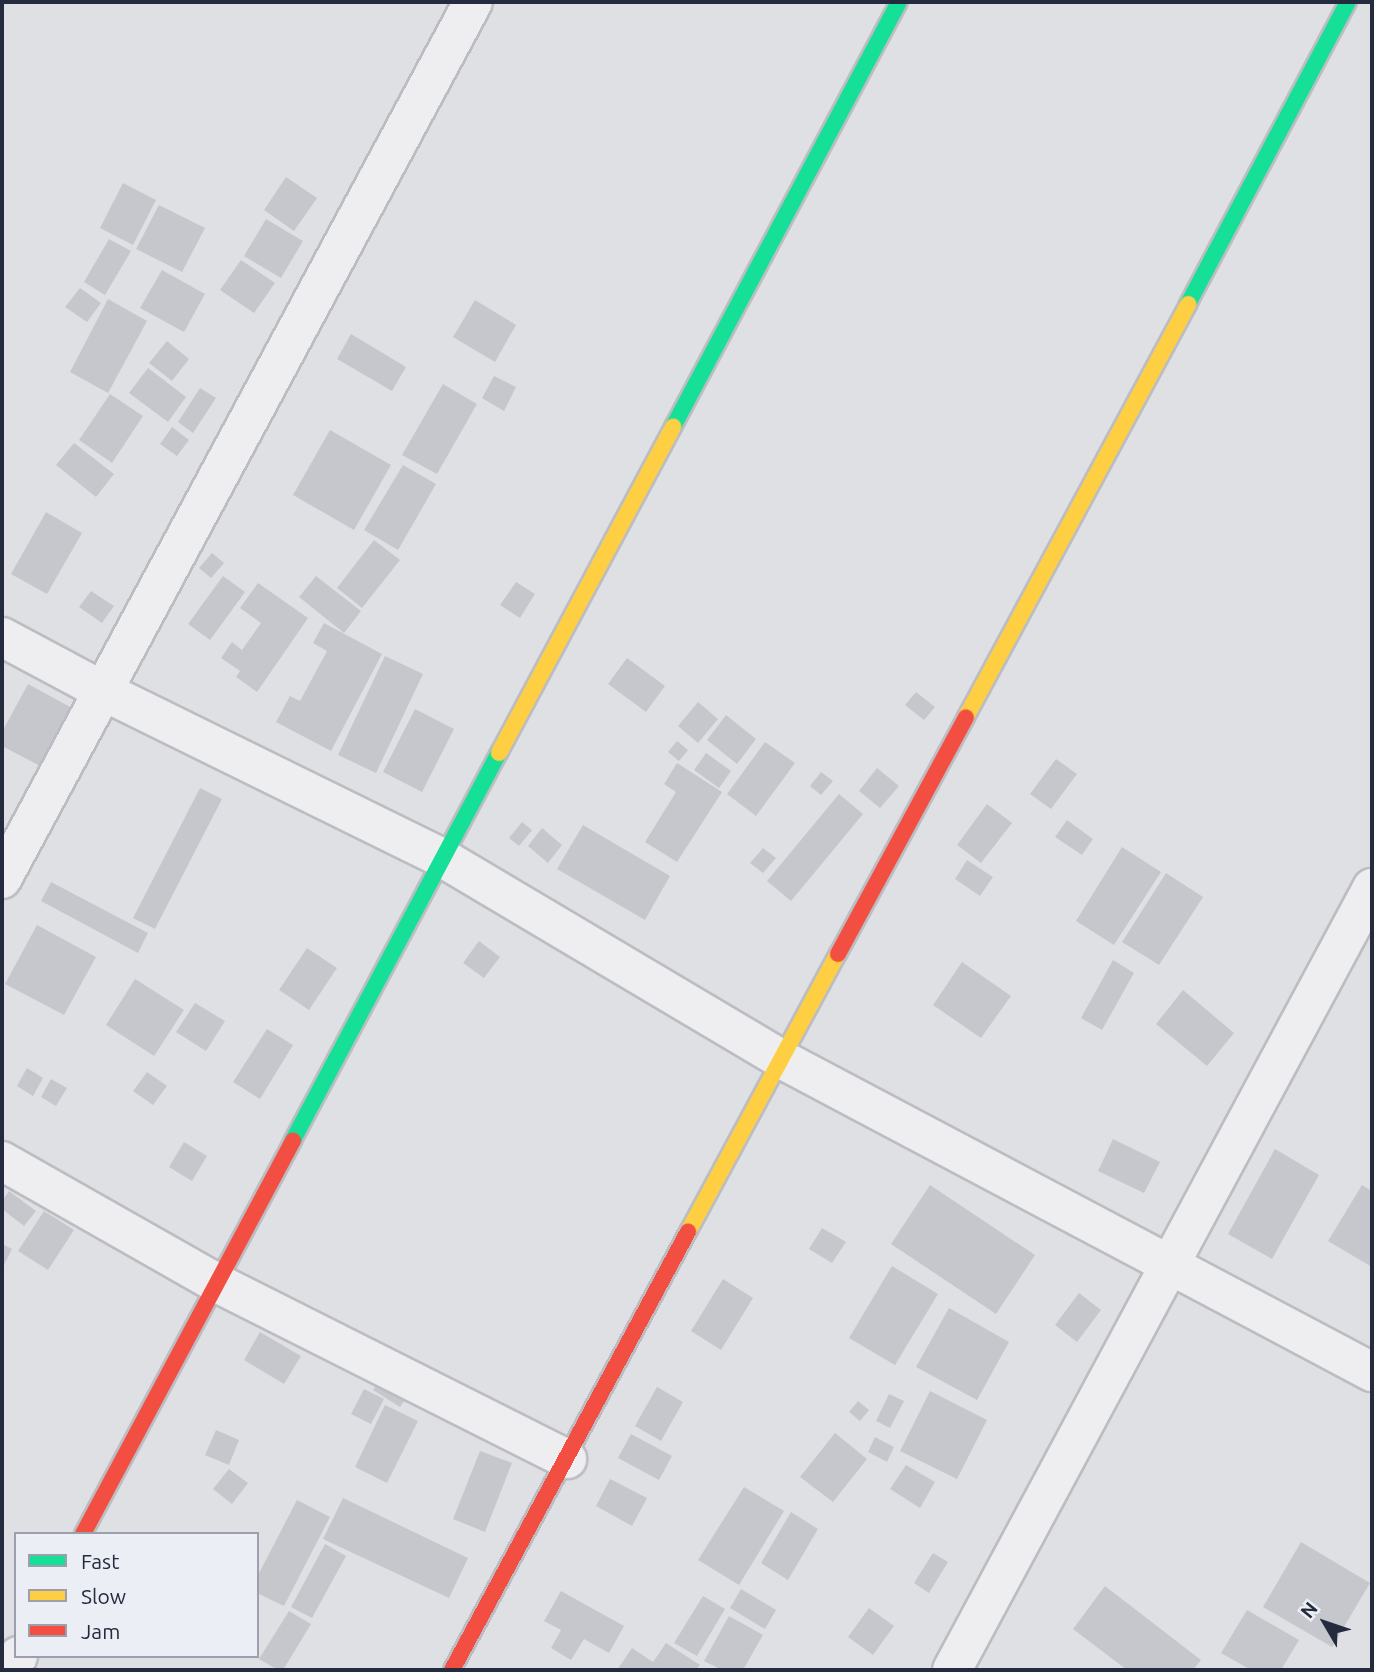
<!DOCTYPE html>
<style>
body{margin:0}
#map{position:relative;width:1374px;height:1672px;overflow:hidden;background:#dfe0e4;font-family:Ubuntu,sans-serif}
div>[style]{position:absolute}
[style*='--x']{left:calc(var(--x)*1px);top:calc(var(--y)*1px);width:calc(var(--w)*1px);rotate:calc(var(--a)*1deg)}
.building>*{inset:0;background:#c6c7cc}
.roads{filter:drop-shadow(2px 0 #bcbdc2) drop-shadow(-2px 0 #bcbdc2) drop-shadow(0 2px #bcbdc2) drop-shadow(0 -2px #bcbdc2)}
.street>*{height:38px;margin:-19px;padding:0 19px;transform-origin:19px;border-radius:19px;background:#eeeef1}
.fast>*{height:16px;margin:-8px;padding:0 8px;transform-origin:8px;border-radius:8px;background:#16e098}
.slow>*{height:16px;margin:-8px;padding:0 8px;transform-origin:8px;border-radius:8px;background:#ffcf43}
.jam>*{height:16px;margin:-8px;padding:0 8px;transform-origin:8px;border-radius:8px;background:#f24e42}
span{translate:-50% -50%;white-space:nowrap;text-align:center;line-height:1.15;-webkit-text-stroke:7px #ebeef5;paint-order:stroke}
.frame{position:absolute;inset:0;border:4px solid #252b3e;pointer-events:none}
.legend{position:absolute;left:14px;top:1532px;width:245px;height:126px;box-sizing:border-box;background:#ebeef5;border:2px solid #9ca0ac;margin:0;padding:9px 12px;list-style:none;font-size:21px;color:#252b3e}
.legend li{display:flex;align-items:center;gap:14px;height:35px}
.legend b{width:35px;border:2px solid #9ca0ac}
.north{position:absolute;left:1290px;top:1588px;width:70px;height:70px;-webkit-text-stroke:5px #ebeef5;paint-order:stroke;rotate:309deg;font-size:19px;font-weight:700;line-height:28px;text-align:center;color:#252b3e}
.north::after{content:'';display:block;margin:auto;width:24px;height:32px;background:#252b3e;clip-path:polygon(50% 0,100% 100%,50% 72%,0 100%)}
</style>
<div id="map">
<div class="building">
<div style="clip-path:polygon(286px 177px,317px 198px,294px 231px,264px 210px)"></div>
<div style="clip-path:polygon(123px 183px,156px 200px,133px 245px,100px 228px)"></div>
<div style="clip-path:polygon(159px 205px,205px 228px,182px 272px,136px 249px)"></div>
<div style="clip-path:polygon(266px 219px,303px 241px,281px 278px,244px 256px)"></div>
<div style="clip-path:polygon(109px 239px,131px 251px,105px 295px,84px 282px)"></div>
<div style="clip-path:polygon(241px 260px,275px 283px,254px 313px,220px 290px)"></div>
<div style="clip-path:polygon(162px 270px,205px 294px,184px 332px,140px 308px)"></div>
<div style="clip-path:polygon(80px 288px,101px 303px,87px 322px,65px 307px)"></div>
<div style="clip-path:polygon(108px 299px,147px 321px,108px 393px,70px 372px)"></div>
<div style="clip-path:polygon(475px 300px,516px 325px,495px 362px,453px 337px)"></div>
<div style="clip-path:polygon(351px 334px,406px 367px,392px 391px,337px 359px)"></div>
<div style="clip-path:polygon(167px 341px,189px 359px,172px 381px,149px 363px)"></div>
<div style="clip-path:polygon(148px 368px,186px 397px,168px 422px,129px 393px)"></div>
<div style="clip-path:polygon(494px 376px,516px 387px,504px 411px,482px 398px)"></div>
<div style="clip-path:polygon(443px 384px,477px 404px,437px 474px,402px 455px)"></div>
<div style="clip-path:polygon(200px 388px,216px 398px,193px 433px,178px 422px)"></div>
<div style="clip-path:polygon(110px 394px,143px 416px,112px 463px,79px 440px)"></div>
<div style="clip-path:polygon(172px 427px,189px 440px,177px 456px,160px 444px)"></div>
<div style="clip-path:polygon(330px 430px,391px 465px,354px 530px,293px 495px)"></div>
<div style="clip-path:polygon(74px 443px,114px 474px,96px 497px,56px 465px)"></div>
<div style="clip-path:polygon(403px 465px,436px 484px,398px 550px,364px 530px)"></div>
<div style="clip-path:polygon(46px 512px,82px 533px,47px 594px,11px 574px)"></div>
<div style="clip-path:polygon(374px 540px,400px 560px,362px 608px,337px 588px)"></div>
<div style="clip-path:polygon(212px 553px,224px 563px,211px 578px,199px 568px)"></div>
<div style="clip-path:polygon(223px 576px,245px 592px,210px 640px,188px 624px)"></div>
<div style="clip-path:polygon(316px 576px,361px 611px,344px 633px,299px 597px)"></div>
<div style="clip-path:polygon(516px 582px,535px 594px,520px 618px,500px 605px)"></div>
<div style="clip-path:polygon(258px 583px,308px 618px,257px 692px,236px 677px,240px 671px,221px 658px,232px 642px,242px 650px,261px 623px,240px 608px)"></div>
<div style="clip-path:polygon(91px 591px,114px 606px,102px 623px,79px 607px)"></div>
<div style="clip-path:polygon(324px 623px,382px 654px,331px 751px,276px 722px,290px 696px,300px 701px,327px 651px,313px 643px)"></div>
<div style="clip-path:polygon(385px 656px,423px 674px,376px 773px,338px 755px)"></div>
<div style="clip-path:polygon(627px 658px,665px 686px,646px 712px,608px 684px)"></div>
<div style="clip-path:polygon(28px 684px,74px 709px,42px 767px,2px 746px,2px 732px)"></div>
<div style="clip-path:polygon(916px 692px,935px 707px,924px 720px,905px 705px)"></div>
<div style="clip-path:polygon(698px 702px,718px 719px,698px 743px,678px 726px)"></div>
<div style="clip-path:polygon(415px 709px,454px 729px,422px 792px,383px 772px)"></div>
<div style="clip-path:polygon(726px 715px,756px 739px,737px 764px,707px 740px)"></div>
<div style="clip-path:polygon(677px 741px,688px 750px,679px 761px,668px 752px)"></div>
<div style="clip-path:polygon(765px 742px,795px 763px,756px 816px,727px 794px)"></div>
<div style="clip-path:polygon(706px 753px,731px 771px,719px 788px,694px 770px)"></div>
<div style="clip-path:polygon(1056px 759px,1077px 774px,1051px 809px,1030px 794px)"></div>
<div style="clip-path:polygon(677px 763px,722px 792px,677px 862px,645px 842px,676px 792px,664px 784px)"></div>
<div style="clip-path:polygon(877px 768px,899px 786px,880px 808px,859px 791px)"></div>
<div style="clip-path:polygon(821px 772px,833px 781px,821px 795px,810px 786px)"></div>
<div style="clip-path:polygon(200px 788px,222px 799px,155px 929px,133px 918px)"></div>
<div style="clip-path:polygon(839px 794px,863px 814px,791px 901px,767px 881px)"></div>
<div style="clip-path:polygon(987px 804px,1012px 823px,981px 863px,957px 845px)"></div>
<div style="clip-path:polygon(1067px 820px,1093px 839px,1082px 855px,1055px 837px)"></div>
<div style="clip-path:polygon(522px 822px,532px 830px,519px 846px,509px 838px)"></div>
<div style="clip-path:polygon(583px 825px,670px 876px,645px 920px,557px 869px)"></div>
<div style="clip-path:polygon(542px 828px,562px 845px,548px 863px,528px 846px)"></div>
<div style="clip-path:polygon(1122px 847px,1161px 872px,1114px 945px,1076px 921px)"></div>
<div style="clip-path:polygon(763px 848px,776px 858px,763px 873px,750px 863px)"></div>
<div style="clip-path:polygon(967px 860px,993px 877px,980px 896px,955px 879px)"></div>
<div style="clip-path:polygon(1166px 873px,1203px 897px,1159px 965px,1122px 942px)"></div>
<div style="clip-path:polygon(51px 882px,148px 933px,138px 953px,41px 901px)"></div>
<div style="clip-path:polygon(37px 925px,96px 957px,64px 1015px,5px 984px)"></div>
<div style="clip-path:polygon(479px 941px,500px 957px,484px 978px,463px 963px)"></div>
<div style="clip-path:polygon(307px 948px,337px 968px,309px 1010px,279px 990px)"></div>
<div style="clip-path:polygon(1113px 960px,1134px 973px,1102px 1030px,1081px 1018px)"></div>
<div style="clip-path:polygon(962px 962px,1011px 996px,981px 1038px,933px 1005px)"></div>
<div style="clip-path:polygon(135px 979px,184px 1010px,154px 1056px,106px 1025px)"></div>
<div style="clip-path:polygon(1183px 990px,1234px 1033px,1207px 1066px,1156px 1024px)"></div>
<div style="clip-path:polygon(195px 1003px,225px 1021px,206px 1051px,176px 1032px)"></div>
<div style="clip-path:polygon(267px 1029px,293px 1045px,260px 1099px,233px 1082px)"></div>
<div style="clip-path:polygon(27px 1068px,43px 1078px,33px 1096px,17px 1086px)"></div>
<div style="clip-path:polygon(147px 1072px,167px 1086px,153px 1105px,133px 1091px)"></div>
<div style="clip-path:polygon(51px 1079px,67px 1088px,56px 1106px,41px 1097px)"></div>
<div style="clip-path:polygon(1113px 1139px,1160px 1162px,1144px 1193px,1098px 1171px)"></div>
<div style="clip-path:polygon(184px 1142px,207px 1156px,192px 1181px,169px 1167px)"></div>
<div style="clip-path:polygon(1275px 1149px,1319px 1175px,1272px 1259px,1228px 1234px)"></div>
<div style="clip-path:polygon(930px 1185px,1035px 1255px,996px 1314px,891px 1244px)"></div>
<div style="clip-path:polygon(1362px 1185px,1372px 1191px,1372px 1267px,1328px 1241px)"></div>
<div style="clip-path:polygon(9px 1191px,36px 1211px,24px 1226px,2px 1209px,2px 1201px)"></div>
<div style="clip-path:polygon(44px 1211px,74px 1230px,48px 1270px,18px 1251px)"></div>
<div style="clip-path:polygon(822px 1228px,846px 1242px,832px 1263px,809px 1249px)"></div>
<div style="clip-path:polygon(2px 1244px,12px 1249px,2px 1269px)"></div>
<div style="clip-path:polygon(892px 1266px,938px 1294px,895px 1365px,849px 1338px)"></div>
<div style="clip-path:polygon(723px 1279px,753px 1298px,721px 1350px,691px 1331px)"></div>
<div style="clip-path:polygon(1079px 1293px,1101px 1310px,1077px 1342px,1055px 1325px)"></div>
<div style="clip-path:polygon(949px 1308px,1009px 1342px,977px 1400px,916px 1367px)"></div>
<div style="clip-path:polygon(260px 1332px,301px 1356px,284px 1384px,244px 1360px)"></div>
<div style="clip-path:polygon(386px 1370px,413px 1388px,400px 1407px,373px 1390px)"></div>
<div style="clip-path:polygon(657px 1387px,683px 1402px,661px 1441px,635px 1426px)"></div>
<div style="clip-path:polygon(364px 1389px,384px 1399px,371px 1424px,351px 1414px)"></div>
<div style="clip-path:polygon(930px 1391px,987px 1420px,957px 1479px,900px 1451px)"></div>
<div style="clip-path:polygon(889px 1394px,904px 1401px,890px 1428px,876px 1421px)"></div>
<div style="clip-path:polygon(858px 1401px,869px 1410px,860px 1421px,849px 1412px)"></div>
<div style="clip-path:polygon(385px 1405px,418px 1421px,387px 1483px,355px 1467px)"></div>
<div style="clip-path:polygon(216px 1430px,239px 1440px,229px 1465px,205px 1455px)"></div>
<div style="clip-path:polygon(835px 1433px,867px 1459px,833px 1502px,800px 1477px)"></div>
<div style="clip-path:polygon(631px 1434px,672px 1456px,659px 1480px,618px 1458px)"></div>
<div style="clip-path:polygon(875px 1437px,894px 1447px,887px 1462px,868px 1452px)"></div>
<div style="clip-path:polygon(480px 1451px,512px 1463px,485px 1532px,453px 1519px)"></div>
<div style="clip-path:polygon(906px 1465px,935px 1482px,920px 1508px,890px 1489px)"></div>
<div style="clip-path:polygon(229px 1469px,248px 1483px,232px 1504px,213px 1489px)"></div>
<div style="clip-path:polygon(610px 1479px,647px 1498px,632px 1526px,596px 1506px)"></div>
<div style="clip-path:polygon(744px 1487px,784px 1511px,739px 1585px,698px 1560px)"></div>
<div style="clip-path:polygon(343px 1498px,468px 1558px,449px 1598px,323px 1539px)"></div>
<div style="clip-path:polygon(297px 1500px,330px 1517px,284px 1606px,257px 1593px,257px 1577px)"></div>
<div style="clip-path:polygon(791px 1512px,818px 1529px,788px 1580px,761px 1563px)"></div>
<div style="clip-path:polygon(1301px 1542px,1370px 1583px,1332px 1647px,1263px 1607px)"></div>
<div style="clip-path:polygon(325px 1544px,346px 1556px,312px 1618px,291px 1607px)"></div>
<div style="clip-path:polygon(933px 1553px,948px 1562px,929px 1593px,914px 1583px)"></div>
<div style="clip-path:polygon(1105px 1586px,1201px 1660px,1193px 1670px,1127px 1670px,1073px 1629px)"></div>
<div style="clip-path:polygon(741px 1589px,776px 1610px,765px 1629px,730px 1608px)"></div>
<div style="clip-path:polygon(561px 1591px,624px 1626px,609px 1653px,584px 1639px,571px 1660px,551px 1648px,561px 1630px,544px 1621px)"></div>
<div style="clip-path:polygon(703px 1596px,725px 1609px,697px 1656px,674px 1643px)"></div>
<div style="clip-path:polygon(869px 1608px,894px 1626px,873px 1655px,848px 1637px)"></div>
<div style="clip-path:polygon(1247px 1610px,1299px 1640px,1281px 1670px,1251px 1670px,1221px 1653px)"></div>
<div style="clip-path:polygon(289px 1611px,311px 1624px,283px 1670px,278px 1670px,259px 1659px)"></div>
<div style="clip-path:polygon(729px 1616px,763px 1635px,743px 1670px,722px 1670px,704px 1661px)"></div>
<div style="clip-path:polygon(666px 1643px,700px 1665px,696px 1670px,617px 1670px,632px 1648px,653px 1662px)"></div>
</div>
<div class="roads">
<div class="street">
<div style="--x:2;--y:637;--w:115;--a:28.1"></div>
<div style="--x:103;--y:691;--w:377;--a:26.2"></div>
<div style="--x:441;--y:857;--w:395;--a:30.7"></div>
<div style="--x:781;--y:1059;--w:669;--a:27.91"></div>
<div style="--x:2;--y:879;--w:995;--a:-61.76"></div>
<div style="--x:2;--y:1161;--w:247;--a:29.6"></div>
<div style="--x:217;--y:1283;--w:392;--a:26.7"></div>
<div style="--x:10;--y:1670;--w:16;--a:-60"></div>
<div style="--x:952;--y:1670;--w:888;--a:-61.76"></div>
</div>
<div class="fast">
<div style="--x:1188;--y:304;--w:342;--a:-62.1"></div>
<div style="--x:673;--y:427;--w:481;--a:-62"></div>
<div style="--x:293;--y:1140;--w:438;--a:-62"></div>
</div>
<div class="slow">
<div style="--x:966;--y:717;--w:469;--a:-61.7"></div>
<div style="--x:499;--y:753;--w:370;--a:-61.9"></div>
<div style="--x:688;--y:1232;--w:316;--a:-61.7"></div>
</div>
<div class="jam">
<div style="--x:838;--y:954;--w:269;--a:-61.6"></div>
<div style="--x:83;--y:1534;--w:446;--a:-61.9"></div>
<div style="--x:452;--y:1670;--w:498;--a:-61.7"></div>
</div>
</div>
<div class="frame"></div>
<ul class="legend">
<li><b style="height:9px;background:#16e098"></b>Fast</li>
<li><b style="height:9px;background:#ffcf43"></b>Slow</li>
<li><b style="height:9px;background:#f24e42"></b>Jam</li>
</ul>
<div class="north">N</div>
</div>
